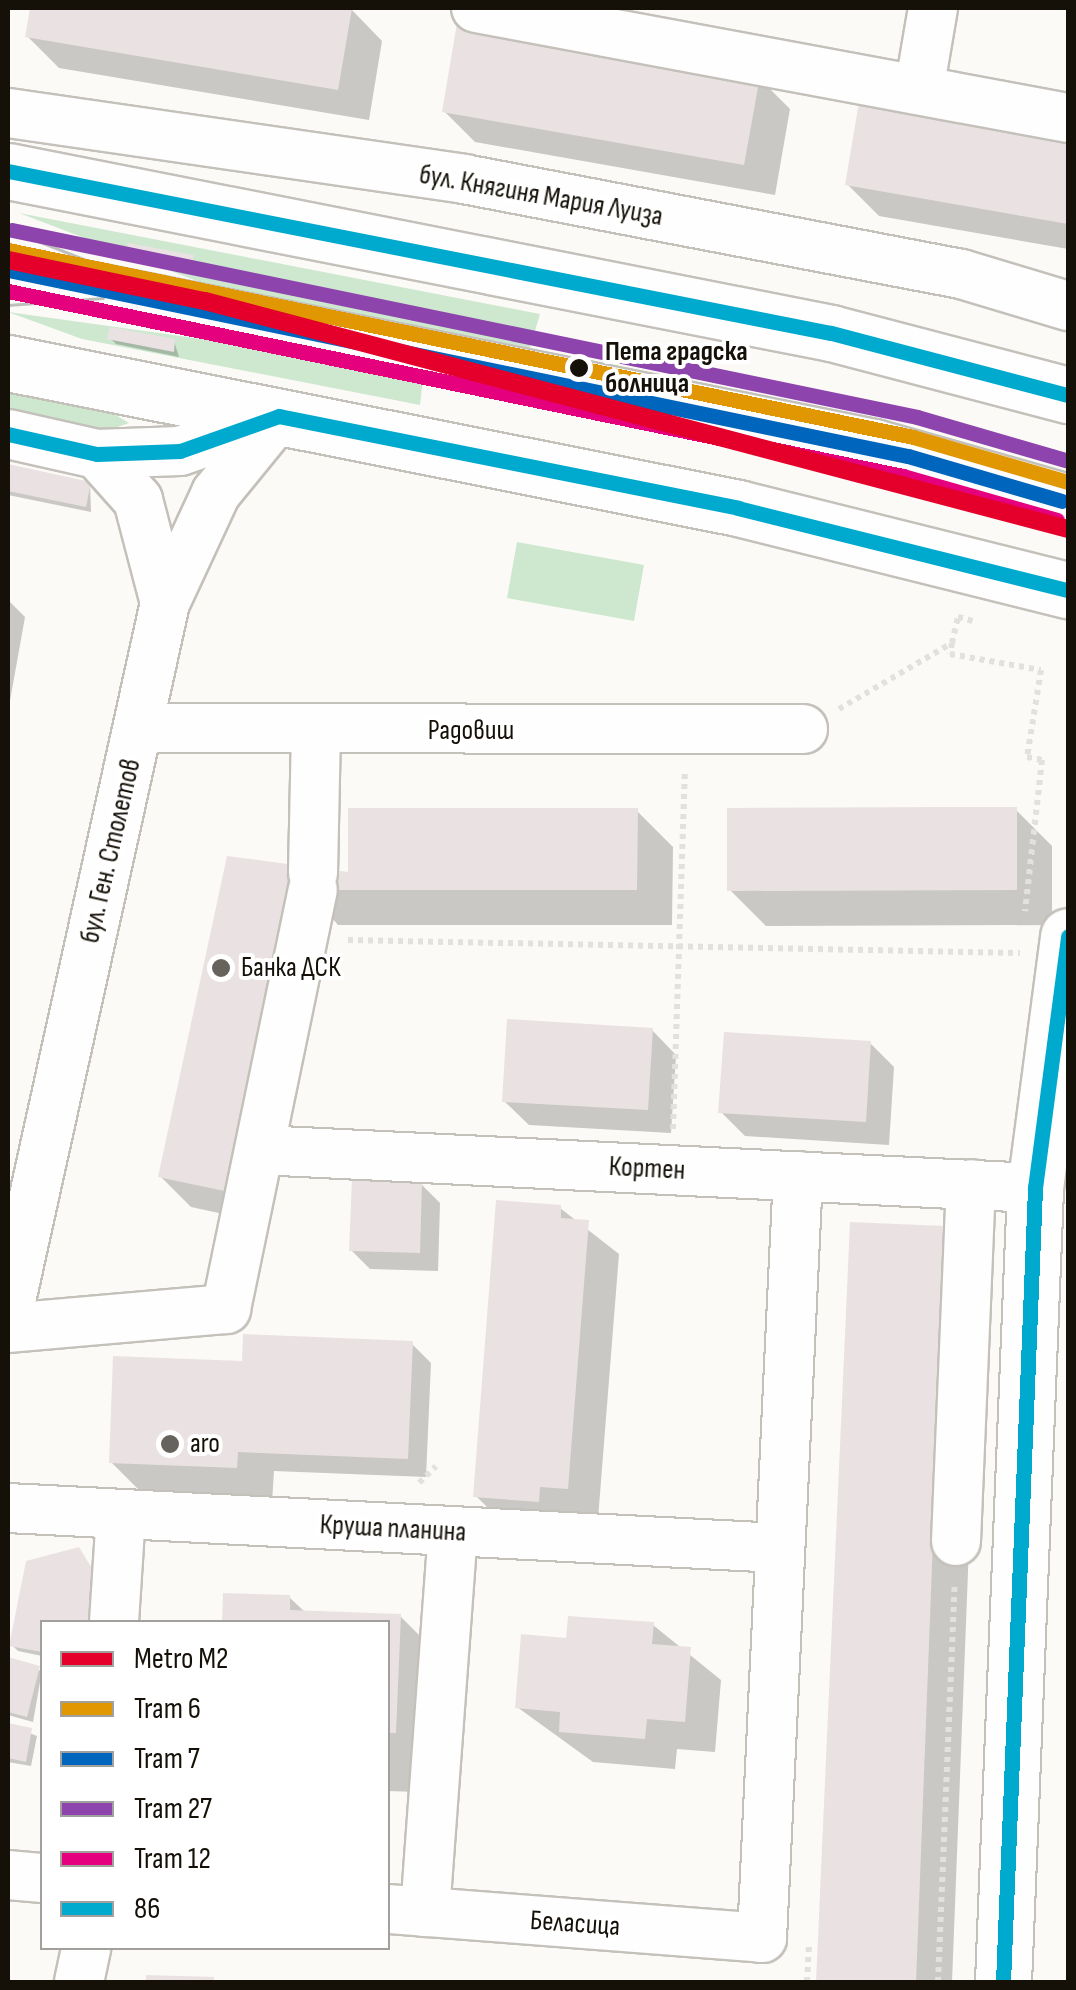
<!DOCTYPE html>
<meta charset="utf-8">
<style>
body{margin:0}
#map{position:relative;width:1076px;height:1990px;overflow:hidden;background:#fcfaf7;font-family:"Sofia Sans Condensed",sans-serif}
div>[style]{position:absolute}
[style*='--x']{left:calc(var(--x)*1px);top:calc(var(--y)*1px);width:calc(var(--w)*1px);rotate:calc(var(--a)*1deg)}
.green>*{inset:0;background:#cde8cf}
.shadow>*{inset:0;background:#0003}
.building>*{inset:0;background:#eae2e2}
.path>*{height:6px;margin-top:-3px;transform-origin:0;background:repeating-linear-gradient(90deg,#e2e1e0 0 5px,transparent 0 10px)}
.roads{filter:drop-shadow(2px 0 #c4c0ba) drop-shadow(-2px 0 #c4c0ba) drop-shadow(0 2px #c4c0ba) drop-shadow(0 -2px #c4c0ba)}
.minor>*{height:48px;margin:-24px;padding:0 24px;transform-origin:24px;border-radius:24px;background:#fffefe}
.major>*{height:55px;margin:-27.5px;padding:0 27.5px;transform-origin:27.5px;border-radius:27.5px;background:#fffefe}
.tram>*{height:2.5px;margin:-1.25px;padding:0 1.25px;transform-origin:1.25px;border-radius:1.25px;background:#bebebc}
.bus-1>*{height:15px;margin:-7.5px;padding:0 7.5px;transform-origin:7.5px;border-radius:7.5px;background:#00a9ce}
.tram-1>*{height:15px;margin:-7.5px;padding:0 7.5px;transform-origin:7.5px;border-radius:7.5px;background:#e09701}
.tram-2>*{height:15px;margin:-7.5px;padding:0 7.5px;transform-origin:7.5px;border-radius:7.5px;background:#0065bd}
.tram-3>*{height:15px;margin:-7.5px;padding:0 7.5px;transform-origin:7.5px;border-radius:7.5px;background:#8e44ad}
.tram-4>*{height:15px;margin:-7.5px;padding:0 7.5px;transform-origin:7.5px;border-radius:7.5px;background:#e5007d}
.metro-1>*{height:18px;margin:-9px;padding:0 9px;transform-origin:9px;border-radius:9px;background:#e4002b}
.dots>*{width:28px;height:28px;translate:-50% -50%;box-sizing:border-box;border:5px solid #fff;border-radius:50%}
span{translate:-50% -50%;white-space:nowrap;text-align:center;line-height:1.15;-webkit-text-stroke:8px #fff;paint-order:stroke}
.street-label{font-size:28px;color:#151109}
.stop-label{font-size:28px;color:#151109;font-weight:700}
.left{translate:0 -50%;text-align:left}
.poi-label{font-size:28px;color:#151109}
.frame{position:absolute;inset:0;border:10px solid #151109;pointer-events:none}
.legend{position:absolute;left:40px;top:1620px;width:350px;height:330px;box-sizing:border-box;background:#fff;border:2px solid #a1a09d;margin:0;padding:12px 18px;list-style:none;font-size:30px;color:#151109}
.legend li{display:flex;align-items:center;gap:20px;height:50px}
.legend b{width:50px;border:2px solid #a1a09d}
</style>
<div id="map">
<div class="green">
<div style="clip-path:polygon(19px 213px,540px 314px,530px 348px,205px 284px)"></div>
<div style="clip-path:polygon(8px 312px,424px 370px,420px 405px,82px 339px)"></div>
<div style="clip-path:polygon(8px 393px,109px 411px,129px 423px,109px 430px,8px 408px)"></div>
<div style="clip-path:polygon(517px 542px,644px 565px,634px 621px,507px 598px)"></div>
</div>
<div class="shadow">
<div style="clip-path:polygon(33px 8px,351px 9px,382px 41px,369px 120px,59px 68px,28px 37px)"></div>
<div style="clip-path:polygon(759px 78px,790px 109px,775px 195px,475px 142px,444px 111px)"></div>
<div style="clip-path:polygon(861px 105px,1068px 141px,1068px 249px,879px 216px,848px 185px)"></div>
<div style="clip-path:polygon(128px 254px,192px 257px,197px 273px,134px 260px)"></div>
<div style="clip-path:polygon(110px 338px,174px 341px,179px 357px,116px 344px)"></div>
<div style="clip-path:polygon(8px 467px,90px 484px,91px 512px,8px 495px)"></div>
<div style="clip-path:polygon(8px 600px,25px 617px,8px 712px)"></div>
<div style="clip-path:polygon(1016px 810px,1052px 846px,1052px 925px,766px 926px,730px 890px)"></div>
<div style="clip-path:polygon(637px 811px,673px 847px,672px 925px,338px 925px,331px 917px,265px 1223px,191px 1207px,160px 1176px,228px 859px,350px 875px)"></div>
<div style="clip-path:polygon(652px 1030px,676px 1055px,671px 1133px,529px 1125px,504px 1101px)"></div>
<div style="clip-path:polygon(870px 1043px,894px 1067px,889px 1145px,745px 1136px,721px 1112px)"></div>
<div style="clip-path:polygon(421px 1184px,440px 1203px,438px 1271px,370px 1269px,351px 1250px)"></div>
<div style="clip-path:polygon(560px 1208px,619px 1254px,598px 1519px,507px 1527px,476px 1496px)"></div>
<div style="clip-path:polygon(852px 1225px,944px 1228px,980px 1264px,952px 1982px,818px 1982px)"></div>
<div style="clip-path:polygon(412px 1344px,431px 1363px,426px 1477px,274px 1471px,272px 1503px,147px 1498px,111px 1462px,244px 1364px)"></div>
<div style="clip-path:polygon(78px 1550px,107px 1593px,101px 1622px,42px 1622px,42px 1656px,18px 1651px,12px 1645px)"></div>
<div style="clip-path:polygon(225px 1595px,289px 1597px,306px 1613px,400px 1616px,438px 1654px,418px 1792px,388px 1791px,388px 1622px,224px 1622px)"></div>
<div style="clip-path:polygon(653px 1625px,721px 1680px,715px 1752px,677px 1749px,675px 1769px,593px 1762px,517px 1707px,569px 1640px)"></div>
<div style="clip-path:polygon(8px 1660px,42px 1671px,33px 1722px,8px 1715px)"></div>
<div style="clip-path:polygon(8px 1725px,37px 1736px,31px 1766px,8px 1762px)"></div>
</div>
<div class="building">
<div style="clip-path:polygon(30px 8px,352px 8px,338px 90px,25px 37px)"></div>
<div style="clip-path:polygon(457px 23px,760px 76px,744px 165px,442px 112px)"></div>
<div style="clip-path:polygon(859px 102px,1068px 139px,1068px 224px,845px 185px)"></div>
<div style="clip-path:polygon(128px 243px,194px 255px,191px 268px,125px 255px)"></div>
<div style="clip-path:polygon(110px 327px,175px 339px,174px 352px,107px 339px)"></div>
<div style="clip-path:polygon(8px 464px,91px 482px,86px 507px,8px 491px)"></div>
<div style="clip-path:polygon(945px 807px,1017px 807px,1017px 890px,727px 891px,727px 808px)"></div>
<div style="clip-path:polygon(348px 808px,638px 808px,637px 890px,300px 890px,234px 1193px,158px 1177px,227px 856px,348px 872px)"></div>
<div style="clip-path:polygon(507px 1019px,653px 1028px,648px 1110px,502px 1102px)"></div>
<div style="clip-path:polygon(724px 1032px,871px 1041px,866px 1122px,718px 1113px)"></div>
<div style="clip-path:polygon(352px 1178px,422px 1181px,420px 1253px,349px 1251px)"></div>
<div style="clip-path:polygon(496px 1200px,561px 1205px,561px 1218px,589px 1220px,568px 1489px,540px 1487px,539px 1502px,473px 1497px)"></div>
<div style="clip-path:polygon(850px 1222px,945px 1226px,916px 1982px,816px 1982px)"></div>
<div style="clip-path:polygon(243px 1334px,413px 1341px,408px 1459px,238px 1452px,237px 1468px,109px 1463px,113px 1356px,242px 1361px)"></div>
<div style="clip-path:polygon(79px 1547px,102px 1585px,95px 1622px,42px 1622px,42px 1652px,9px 1646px,26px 1561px)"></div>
<div style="clip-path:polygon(223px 1593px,290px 1595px,290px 1610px,401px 1614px,396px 1733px,388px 1733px,388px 1622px,222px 1622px)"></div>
<div style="clip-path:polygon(568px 1616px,654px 1622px,652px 1644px,691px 1647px,685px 1722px,647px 1719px,645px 1739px,559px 1732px,560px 1712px,515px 1708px,521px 1634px,566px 1638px)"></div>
<div style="clip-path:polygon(8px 1657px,40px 1666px,27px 1717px,8px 1712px)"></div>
<div style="clip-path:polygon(8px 1723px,32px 1728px,26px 1762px,8px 1758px)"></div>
<div style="clip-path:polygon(146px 1975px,214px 1977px,214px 1982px,146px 1982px)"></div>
</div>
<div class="path">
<div style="--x:952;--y:643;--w:11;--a:100"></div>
<div style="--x:950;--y:654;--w:92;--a:10"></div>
<div style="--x:1041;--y:670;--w:88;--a:99.1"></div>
<div style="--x:1027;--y:757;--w:15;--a:11"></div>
<div style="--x:1042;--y:760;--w:152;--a:96.4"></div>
<div style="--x:839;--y:709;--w:131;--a:-30.3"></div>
<div style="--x:952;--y:643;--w:27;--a:-77"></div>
<div style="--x:958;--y:617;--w:16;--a:15"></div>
<div style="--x:348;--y:940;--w:672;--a:1.11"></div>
<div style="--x:673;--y:1129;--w:357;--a:-88.1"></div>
<div style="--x:419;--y:1483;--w:24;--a:-45"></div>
<div style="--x:807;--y:1982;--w:38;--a:-87"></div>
<div style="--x:938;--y:1982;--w:398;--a:-87.6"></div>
</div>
<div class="roads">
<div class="minor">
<div style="--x:476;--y:8;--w:602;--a:10.53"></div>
<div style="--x:919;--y:90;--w:83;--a:-80.3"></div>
<div style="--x:8;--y:113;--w:461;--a:8.2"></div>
<div style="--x:464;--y:179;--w:506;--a:10.82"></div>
<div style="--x:961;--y:274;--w:112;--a:16.7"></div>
<div style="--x:8;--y:270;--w:884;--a:11.35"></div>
<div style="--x:875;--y:444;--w:201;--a:15.9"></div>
<div style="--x:8;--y:434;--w:91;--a:12.7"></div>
<div style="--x:97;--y:454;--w:83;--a:-2.1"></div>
<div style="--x:180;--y:451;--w:96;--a:-19.4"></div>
<div style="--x:97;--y:454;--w:62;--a:48.3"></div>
<div style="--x:138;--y:500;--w:106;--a:75.3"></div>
<div style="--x:138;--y:728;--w:665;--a:0.09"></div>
<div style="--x:313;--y:873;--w:141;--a:-88.8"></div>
<div style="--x:260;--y:1150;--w:776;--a:2.81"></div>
<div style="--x:8;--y:1314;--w:728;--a:-77.55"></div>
<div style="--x:165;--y:603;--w:121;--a:-65.1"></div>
<div style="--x:216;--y:493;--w:99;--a:-50.7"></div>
<div style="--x:8;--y:1328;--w:219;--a:-5"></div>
<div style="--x:226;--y:1309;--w:428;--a:-78.3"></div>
<div style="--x:8;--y:1508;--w:771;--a:2.97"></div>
<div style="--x:956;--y:1541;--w:357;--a:-87.6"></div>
<div style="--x:114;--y:1622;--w:107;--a:-86.3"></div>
<div style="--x:8;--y:1875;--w:34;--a:5"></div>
<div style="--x:388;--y:1909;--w:375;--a:4.4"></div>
<div style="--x:762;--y:1938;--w:763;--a:-87.3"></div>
<div style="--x:425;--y:1912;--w:381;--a:-85.8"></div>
<div style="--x:79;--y:1982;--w:35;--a:-78"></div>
</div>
<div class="major">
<div style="--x:8;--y:171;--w:839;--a:11.14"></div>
<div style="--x:831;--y:333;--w:245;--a:14.7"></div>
<div style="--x:8;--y:363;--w:744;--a:11.23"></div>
<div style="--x:738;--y:508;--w:340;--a:14"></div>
<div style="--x:1003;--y:1982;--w:795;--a:-87.69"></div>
<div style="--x:1035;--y:1188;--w:254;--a:-82.5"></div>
</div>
</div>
<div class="tram">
<div style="--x:8;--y:229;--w:103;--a:21.6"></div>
<div style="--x:8;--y:305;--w:95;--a:-4.2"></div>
</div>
<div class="bus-1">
<div style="--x:8;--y:171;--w:839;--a:11.14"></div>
<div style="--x:831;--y:333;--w:245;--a:14.7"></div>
<div style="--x:8;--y:434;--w:91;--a:12.7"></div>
<div style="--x:97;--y:454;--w:83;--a:-2.1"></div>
<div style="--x:180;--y:451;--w:105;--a:-19.5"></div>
<div style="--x:279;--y:416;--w:468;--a:11.3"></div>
<div style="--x:738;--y:508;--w:340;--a:14"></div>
<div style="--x:1003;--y:1982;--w:795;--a:-87.69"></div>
<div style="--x:1035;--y:1188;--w:254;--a:-82.5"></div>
</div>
<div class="tram-1">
<div style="--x:8;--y:250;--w:924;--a:11.67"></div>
<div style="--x:913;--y:437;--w:161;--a:16.2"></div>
</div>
<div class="tram-2">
<div style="--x:8;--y:270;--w:919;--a:11.68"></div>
<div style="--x:908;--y:456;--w:160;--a:16.3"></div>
</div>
<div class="tram-3">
<div style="--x:12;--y:230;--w:924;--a:11.67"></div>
<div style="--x:917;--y:417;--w:157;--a:16.2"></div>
</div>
<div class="tram-4">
<div style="--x:8;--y:291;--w:914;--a:11.68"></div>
<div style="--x:903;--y:476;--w:160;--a:15.9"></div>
</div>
<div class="metro-1">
<div style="--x:8;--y:260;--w:201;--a:11.8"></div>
<div style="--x:205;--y:301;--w:893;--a:14.8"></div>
</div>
<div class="dots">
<div style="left:579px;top:368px;background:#151109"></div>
<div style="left:221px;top:968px;background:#66635c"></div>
<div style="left:170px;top:1444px;background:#66635c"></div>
</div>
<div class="street-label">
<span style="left:541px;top:196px;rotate:10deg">бул. Княгиня Мария Луиза</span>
<span style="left:471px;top:731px">Радовиш</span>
<span style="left:111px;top:851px;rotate:-77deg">бул. Ген. Столетов</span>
<span style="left:647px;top:1169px;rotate:3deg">Кортен</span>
<span style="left:393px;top:1529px;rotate:3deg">Круша планина</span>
<span style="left:575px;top:1924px;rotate:4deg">Беласица</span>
</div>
<div class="stop-label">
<span class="left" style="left:605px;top:368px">Пета градска<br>болница</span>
</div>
<div class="poi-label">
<span class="left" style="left:241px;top:968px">Банка ДСК</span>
<span class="left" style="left:190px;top:1444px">aro</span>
</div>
<div class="frame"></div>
<ul class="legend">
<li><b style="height:12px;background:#e4002b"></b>Metro M2</li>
<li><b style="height:12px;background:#e09701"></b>Tram 6</li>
<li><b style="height:12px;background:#0065bd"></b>Tram 7</li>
<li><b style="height:12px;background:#8e44ad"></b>Tram 27</li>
<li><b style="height:12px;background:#e5007d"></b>Tram 12</li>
<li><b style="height:12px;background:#00a9ce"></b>86</li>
</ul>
</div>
